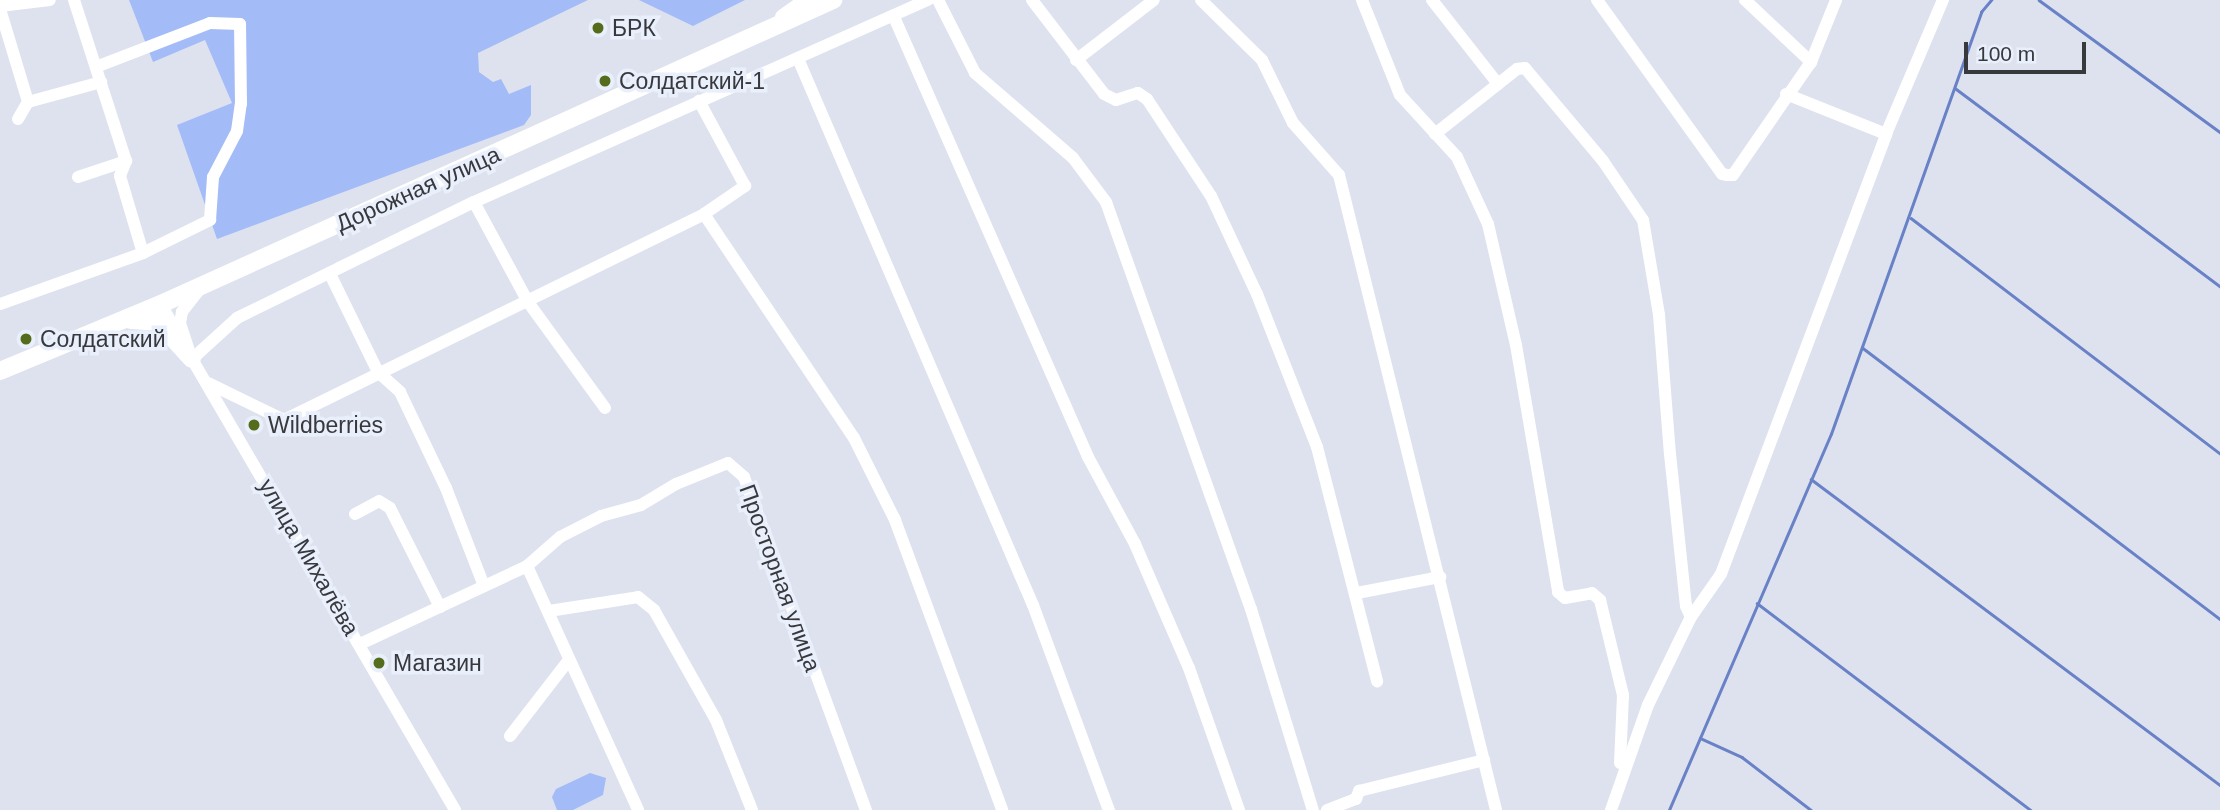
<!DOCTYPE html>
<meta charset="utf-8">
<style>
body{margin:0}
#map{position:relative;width:2220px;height:810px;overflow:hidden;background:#dde2ee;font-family:Arial,sans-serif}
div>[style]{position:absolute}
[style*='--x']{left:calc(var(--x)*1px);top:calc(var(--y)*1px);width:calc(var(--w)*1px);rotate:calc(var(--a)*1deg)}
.green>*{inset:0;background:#a3bbf7}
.stream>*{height:2.5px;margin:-1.25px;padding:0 1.25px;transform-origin:1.25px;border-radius:1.25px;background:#6981c6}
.minor>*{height:12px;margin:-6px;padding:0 6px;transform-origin:6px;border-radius:6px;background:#fff}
.major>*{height:16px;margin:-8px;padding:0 8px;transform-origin:8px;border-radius:8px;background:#fff}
.highway>*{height:18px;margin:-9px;padding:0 9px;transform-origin:9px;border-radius:9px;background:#fff}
.dots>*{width:19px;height:19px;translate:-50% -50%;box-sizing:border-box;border:4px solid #eaeffc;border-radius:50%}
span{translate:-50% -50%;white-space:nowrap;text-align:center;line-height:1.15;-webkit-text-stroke:7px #eaeffc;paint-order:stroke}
.poi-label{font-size:23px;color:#37393d}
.left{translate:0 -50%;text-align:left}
.street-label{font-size:23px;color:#37393d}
.scale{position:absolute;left:1964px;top:42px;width:122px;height:32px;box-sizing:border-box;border:4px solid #37393d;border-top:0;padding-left:9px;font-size:21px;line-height:24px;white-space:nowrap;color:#37393d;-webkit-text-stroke:5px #eaeffc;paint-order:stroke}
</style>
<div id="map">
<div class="green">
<div style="clip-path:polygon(129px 0,588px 0,478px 53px,479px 72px,493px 82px,501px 79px,509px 94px,531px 85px,531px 115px,524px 125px,217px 239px,177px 125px,232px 103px,205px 40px,153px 62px)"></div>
<div style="clip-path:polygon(639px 0,745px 0,693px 26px)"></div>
<div style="clip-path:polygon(590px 773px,606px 778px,603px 795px,573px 810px,557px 810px,552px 797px,556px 789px)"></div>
</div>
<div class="stream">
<div style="--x:2039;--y:0;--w:224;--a:36.1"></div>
<div style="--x:1955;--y:88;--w:331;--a:36.8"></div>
<div style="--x:1911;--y:218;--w:388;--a:37.3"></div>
<div style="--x:1863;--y:348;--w:448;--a:37.2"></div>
<div style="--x:1811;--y:479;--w:511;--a:36.8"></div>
<div style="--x:1757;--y:603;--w:343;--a:37.1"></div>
<div style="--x:1700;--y:738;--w:46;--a:24.3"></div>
<div style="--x:1742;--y:757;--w:87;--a:37.5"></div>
<div style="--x:1669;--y:810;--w:409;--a:-66.7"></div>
<div style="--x:1831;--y:434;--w:448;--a:-70.4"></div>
<div style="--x:1981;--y:12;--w:16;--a:-50"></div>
</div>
<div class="minor">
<div style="--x:74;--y:0;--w:169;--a:72.1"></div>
<div style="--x:126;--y:161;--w:16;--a:112"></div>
<div style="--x:120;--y:176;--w:80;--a:73.4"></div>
<div style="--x:938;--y:0;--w:82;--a:63.1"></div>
<div style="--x:975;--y:73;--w:130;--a:40.9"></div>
<div style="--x:1073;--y:158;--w:55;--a:53.1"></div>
<div style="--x:1106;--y:202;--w:432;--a:70.4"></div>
<div style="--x:1251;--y:609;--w:210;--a:72.9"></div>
<div style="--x:1032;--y:0;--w:118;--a:52.5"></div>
<div style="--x:1104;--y:94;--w:13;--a:27"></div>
<div style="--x:1116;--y:100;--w:23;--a:-18"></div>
<div style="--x:1138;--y:93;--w:11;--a:34"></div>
<div style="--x:1147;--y:99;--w:116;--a:56.6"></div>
<div style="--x:1211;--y:196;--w:108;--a:64.9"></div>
<div style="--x:1257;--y:294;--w:164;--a:68.6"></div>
<div style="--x:1317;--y:447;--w:242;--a:75.6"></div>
<div style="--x:1201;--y:0;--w:86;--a:44.5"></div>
<div style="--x:1262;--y:60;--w:70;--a:63.8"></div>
<div style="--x:1293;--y:123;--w:69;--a:48.5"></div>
<div style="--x:1339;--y:175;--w:654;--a:76.11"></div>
<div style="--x:1362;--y:0;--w:102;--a:68.2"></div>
<div style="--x:1400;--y:95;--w:84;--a:47.4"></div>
<div style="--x:1457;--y:157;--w:74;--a:65.2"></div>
<div style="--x:1488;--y:224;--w:124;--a:77"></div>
<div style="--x:1516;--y:345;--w:251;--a:80.3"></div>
<div style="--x:1558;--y:592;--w:9;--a:41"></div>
<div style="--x:1565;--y:598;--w:27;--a:-10"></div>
<div style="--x:1592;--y:593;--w:11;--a:41"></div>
<div style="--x:1600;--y:600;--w:98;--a:76.4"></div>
<div style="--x:1623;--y:695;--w:68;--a:92.5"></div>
<div style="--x:1432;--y:0;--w:107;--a:51.8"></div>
<div style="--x:1597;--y:0;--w:214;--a:54.3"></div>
<div style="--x:1722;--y:174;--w:5;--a:11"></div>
<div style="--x:1727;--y:175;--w:6;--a:0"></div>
<div style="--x:1733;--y:175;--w:137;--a:-55.4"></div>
<div style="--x:1811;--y:62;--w:67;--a:-68"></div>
<div style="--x:1745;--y:0;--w:91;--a:43.2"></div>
<div style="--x:0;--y:6;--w:50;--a:-6.8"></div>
<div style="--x:0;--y:9;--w:97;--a:73.2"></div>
<div style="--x:894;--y:17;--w:481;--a:66.2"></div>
<div style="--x:1088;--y:457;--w:99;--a:61.6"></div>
<div style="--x:1135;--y:544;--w:135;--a:66.5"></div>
<div style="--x:1189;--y:668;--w:151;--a:70.6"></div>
<div style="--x:1076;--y:60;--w:98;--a:-37.6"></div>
<div style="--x:799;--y:61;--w:592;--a:66.73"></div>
<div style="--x:1033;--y:605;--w:219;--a:69.7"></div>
<div style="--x:1786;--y:94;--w:108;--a:21.8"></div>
<div style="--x:18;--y:119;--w:20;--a:-60"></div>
<div style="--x:28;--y:102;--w:76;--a:-15.3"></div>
<div style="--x:1435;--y:134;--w:105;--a:-38.4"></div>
<div style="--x:1517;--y:69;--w:8;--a:-7"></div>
<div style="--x:1525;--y:68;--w:121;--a:50"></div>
<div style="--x:1603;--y:161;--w:71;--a:55.9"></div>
<div style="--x:1643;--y:220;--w:96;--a:80.4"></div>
<div style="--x:1659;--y:315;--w:139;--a:85.5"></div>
<div style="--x:1670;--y:454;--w:153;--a:84"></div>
<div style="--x:1686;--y:606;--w:12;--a:66"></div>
<div style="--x:78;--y:177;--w:51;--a:-18.4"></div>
<div style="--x:474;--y:202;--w:114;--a:61.6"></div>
<div style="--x:528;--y:302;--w:131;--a:54"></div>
<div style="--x:704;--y:214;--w:270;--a:56.2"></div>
<div style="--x:854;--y:438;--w:92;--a:63.4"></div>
<div style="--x:895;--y:520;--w:309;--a:69.7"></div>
<div style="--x:330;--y:274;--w:109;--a:63.9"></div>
<div style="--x:378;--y:372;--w:30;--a:42"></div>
<div style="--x:400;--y:392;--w:106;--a:64.4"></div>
<div style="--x:446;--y:488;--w:105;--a:68.8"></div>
<div style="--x:199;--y:290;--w:28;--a:128"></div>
<div style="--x:182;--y:312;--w:11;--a:100"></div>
<div style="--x:180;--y:323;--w:38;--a:72"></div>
<div style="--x:192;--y:359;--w:61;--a:-42.3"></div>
<div style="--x:237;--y:318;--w:114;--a:-26.1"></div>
<div style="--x:339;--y:268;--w:150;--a:-26.1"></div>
<div style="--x:474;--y:202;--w:497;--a:-24"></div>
<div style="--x:0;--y:304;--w:152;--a:-19.6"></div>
<div style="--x:143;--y:253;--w:75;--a:-26.2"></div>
<div style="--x:210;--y:220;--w:43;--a:-86"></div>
<div style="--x:213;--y:177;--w:52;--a:-62.4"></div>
<div style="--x:237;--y:131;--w:27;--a:-82"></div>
<div style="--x:241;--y:104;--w:80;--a:-90.7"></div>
<div style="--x:240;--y:24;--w:30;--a:-178"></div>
<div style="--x:210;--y:23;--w:122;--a:158.9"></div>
<div style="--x:161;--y:304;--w:35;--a:61"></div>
<div style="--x:189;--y:354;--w:528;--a:59.74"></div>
<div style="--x:208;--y:383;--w:85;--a:26"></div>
<div style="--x:284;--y:420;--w:468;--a:-26.1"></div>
<div style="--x:704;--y:214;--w:50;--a:-34.3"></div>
<div style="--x:745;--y:186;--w:97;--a:-118.4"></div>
<div style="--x:355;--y:514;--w:27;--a:-28"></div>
<div style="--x:379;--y:501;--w:13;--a:32"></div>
<div style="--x:390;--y:508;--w:111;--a:63.2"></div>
<div style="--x:527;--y:566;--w:268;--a:65.5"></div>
<div style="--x:1357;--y:593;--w:85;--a:-10.9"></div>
<div style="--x:549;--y:611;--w:90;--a:-8.9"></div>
<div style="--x:638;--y:597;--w:21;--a:39"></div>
<div style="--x:654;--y:610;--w:126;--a:60.6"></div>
<div style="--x:716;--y:720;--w:97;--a:68.2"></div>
<div style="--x:360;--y:644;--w:184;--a:-25"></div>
<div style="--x:527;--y:566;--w:44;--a:-41.3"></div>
<div style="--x:560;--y:537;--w:46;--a:-27.1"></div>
<div style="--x:601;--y:516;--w:41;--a:-15.4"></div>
<div style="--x:641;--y:505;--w:41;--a:-31"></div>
<div style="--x:676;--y:484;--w:56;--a:-22"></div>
<div style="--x:728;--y:463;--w:21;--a:41"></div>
<div style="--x:744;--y:477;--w:355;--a:69.9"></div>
<div style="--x:510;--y:736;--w:95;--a:-52.3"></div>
<div style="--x:1327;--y:810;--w:31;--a:-21"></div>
<div style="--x:1356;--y:799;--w:9;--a:-69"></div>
<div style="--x:1359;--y:791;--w:129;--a:-13.9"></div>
<div style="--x:1611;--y:810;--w:111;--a:-70.6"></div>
<div style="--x:1648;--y:705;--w:98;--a:-64"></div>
<div style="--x:1691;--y:617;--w:52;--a:-55.1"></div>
<div style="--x:1721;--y:574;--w:470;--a:-69.4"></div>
<div style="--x:1886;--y:134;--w:146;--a:-67"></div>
</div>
<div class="major">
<div style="--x:783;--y:17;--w:29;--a:-35"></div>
</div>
<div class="highway">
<div style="--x:131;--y:320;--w:27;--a:4"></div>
<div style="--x:158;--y:322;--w:50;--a:47.4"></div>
<div style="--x:0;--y:371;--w:174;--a:-22.6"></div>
<div style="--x:161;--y:304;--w:738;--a:-24.34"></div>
</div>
<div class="dots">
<div style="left:598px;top:28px;background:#556c1c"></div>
<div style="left:605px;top:81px;background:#556c1c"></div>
<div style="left:26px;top:339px;background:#556c1c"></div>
<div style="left:254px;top:425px;background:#556c1c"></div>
<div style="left:379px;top:663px;background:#556c1c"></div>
</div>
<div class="poi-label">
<span class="left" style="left:612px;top:28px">БРК</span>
<span class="left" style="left:619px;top:81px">Солдатский-1</span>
<span class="left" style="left:40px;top:339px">Солдатский</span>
<span class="left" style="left:268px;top:425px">Wildberries</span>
<span class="left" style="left:393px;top:663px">Магазин</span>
</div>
<div class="street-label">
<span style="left:418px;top:189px;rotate:-24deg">Дорожная улица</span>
<span style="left:309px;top:557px;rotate:60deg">улица Михалёва</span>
<span style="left:780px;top:578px;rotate:70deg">Просторная улица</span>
</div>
<div class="scale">100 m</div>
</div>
